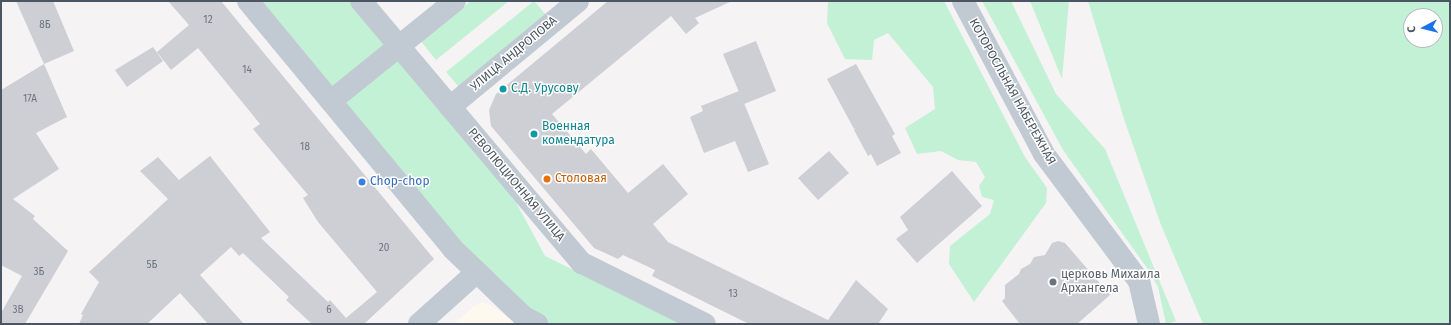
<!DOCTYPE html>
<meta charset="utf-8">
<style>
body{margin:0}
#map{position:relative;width:1451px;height:325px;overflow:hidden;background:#f5f3f3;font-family:"Fira Sans",sans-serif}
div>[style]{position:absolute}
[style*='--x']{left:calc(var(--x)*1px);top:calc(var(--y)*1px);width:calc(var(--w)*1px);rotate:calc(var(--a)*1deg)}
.commercial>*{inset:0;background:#fdf9ef}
.green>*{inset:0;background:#c3f1d5}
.building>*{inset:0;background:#cdcfd5}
.minor>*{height:22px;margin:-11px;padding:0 11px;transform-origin:11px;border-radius:11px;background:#c1cad2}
.dots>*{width:11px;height:11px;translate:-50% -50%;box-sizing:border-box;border:2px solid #fff;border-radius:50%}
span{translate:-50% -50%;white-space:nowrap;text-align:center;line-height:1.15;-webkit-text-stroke:3px #fff;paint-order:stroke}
.number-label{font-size:10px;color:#6b747e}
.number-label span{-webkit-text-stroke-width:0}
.street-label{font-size:12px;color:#4a5661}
.culture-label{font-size:12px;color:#0d838f}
.left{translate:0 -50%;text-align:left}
.food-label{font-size:12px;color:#c56008}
.shop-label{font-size:12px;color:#366cbe}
.worship-label{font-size:12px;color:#5b616d}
.frame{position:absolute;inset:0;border:2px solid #4a5661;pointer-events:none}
.north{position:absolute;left:1403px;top:8px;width:40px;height:40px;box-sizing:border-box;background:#fff;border:1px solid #b7bbc0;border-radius:50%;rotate:263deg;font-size:11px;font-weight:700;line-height:16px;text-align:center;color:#4a5661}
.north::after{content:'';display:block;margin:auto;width:14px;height:18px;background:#1a73e8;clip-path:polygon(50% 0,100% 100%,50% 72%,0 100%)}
</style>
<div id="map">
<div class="commercial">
<div style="clip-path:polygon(483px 302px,492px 306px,518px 324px,454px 324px,474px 306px)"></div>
</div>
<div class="green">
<div style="clip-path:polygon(262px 1px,349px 1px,512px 195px,545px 256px,684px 324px,552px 324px,530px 314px,459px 239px)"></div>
<div style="clip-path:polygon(471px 1px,509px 1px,436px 60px,420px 40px)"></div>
<div style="clip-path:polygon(534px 1px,546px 15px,459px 87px,446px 72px)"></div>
<div style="clip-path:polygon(828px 1px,944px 1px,1025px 157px,1047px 188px,1046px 203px,974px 302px,949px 264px,950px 246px,990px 214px,994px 200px,982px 197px,979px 186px,985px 177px,976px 162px,958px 160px,941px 151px,917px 154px,905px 128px,935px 109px,933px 87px,888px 33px,874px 40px,872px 60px,845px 59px,827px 23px)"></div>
<div style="clip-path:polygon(982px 1px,1011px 1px,1056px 94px,1105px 149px,1176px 321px,1166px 324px,1158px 287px,1147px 268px,1063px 150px)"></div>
<div style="clip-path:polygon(1030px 1px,1069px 1px,1062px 79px)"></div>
<div style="clip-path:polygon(evenodd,1088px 1px,1450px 1px,1450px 324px,1203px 324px,1161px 225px,1124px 119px,1088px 1px,1411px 16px,1435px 16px,1435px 40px,1411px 40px,1411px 16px)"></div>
</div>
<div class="building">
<div style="clip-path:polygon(16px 1px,53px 1px,74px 51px,44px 64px)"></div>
<div style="clip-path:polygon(168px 1px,221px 1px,434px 259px,364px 324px,312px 324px,286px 300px,289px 297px,243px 253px,239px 256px,231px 247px,200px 275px,244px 324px,208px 324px,180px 293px,147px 324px,79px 324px,83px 315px,81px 314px,99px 282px,89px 272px,168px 199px,140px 171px,158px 157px,179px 180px,210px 156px,270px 232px,261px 238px,328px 302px,330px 300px,346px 318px,377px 292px,318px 222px,303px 198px,308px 195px,253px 129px,260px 124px,198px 48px,171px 70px,157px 52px,189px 25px)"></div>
<div style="clip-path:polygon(608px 1px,732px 1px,695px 18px,699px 23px,686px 34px,671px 16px,552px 114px,586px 154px,591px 149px,628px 193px,663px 164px,688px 194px,653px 224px,668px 242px,828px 320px,856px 280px,888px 309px,878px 324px,749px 324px,652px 276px,655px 270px,623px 255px,618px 259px,594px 248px,491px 126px,489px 110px,496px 94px)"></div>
<div style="clip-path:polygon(756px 41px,776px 91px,744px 104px,723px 54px)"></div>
<div style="clip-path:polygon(153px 47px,163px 61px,127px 87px,115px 70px)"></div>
<div style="clip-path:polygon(44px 64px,67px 117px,36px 133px,59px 169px,13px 199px,35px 216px,33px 219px,68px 251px,25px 324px,1px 324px,1px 313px,22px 276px,1px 265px,1px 90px)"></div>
<div style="clip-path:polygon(856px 64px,895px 134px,892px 136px,901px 153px,877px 166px,871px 154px,868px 156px,854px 130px,856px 128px,854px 129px,827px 79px)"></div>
<div style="clip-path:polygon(739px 91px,769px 164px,748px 172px,735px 141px,704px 153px,690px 117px,703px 111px,701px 106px)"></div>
<div style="clip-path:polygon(829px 151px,849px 173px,818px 200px,798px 178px)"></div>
<div style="clip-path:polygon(952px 171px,982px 206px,917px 263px,896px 239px,908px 230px,900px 217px)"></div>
<div style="clip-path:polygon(1058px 241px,1065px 243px,1110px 295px,1077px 324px,1020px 324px,1002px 301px,1005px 298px,1005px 285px,1019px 274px,1021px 269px,1030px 264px,1034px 257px,1045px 255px,1052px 243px)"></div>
</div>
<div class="minor">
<div style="--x:248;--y:1;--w:322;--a:50.4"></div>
<div style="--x:453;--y:249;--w:98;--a:43.8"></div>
<div style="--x:524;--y:317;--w:15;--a:28"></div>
<div style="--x:361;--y:1;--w:343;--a:49.9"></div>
<div style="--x:582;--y:263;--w:137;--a:26.4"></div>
<div style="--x:963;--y:1;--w:173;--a:62.1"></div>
<div style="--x:1044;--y:154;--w:159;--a:53.2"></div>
<div style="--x:1139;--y:281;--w:44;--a:76.9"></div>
<div style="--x:331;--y:101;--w:159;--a:-38.9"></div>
<div style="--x:450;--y:107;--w:166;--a:-39.6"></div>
<div style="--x:419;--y:324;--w:78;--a:-41.9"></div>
</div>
<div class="dots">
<div style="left:503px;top:89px;background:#0f9aa8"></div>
<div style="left:534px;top:134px;background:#0f9aa8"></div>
<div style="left:547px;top:179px;background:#e8710a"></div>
<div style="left:362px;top:182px;background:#3f7fe0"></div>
<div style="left:1053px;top:282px;background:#6b7280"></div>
</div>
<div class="number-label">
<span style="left:208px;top:21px">12</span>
<span style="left:45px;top:26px">8Б</span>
<span style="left:247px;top:71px">14</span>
<span style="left:30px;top:100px">17А</span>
<span style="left:305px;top:148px">18</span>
<span style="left:384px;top:249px">20</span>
<span style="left:152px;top:266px">5Б</span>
<span style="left:39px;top:273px">3Б</span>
<span style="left:733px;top:295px">13</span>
<span style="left:18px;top:311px">3В</span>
<span style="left:329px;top:311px">6</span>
</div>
<div class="street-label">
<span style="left:514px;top:54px;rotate:-40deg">УЛИЦА АНДРОПОВА</span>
<span style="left:1012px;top:92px;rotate:61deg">КОТОРОСЛЬНАЯ НАБЕРЕЖНАЯ</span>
<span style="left:516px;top:185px;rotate:50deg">РЕВОЛЮЦИОННАЯ УЛИЦА</span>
</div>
<div class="culture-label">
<span class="left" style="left:511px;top:89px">С.Д. Урусову</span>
<span class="left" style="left:542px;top:134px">Военная<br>комендатура</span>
</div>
<div class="food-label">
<span class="left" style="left:555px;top:179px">Столовая</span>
</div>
<div class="shop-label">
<span class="left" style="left:370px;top:182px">Chop-chop</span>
</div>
<div class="worship-label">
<span class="left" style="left:1061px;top:282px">церковь Михаила<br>Архангела</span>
</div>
<div class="frame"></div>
<div class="north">С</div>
</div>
